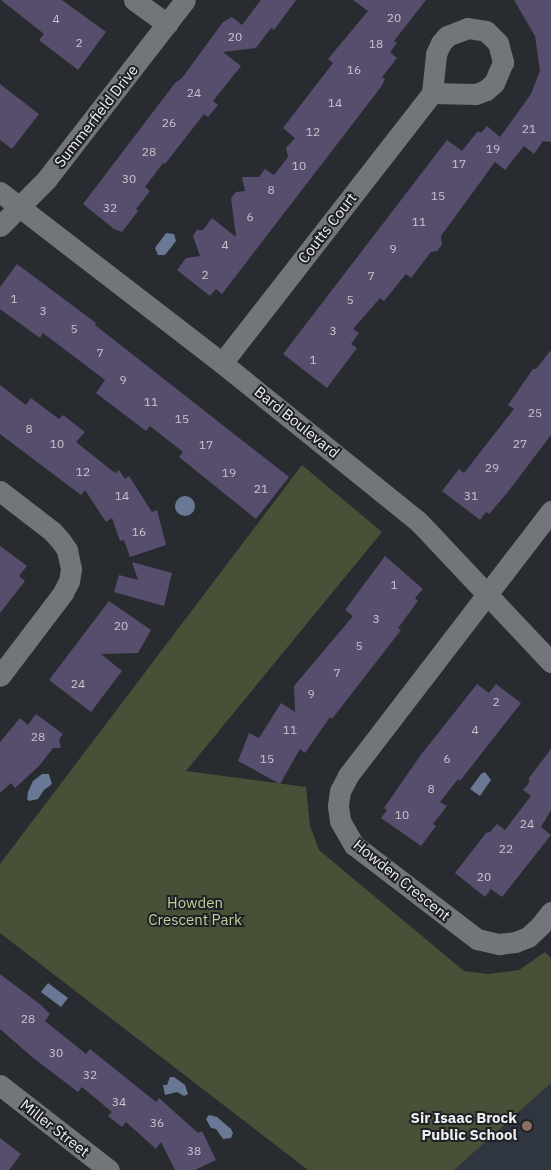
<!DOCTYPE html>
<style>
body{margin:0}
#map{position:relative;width:551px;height:1170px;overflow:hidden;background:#282b2f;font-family:"IBM Plex Sans",sans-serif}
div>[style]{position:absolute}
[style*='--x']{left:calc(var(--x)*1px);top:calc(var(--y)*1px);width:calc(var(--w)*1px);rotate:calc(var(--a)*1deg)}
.built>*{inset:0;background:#30363f}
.green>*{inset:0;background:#485138}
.water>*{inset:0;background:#687895}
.round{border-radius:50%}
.building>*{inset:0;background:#564e6c}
.minor>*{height:21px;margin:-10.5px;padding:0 10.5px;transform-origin:10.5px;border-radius:10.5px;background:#72757a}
.dots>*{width:14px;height:14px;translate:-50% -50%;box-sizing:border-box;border:2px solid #1f2125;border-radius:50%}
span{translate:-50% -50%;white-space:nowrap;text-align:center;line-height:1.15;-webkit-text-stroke:4px #1f2125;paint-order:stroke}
.number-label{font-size:12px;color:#c8c7d0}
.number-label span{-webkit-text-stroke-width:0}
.street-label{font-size:15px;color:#eeeff2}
.park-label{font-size:15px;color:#bed39a}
.poi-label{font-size:15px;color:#eeeff2;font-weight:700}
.right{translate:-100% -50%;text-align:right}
</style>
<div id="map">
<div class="built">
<div style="clip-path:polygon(551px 1083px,551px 1170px,454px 1170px)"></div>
</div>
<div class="green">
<div style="clip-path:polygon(302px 465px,382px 532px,186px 771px,306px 787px,310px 826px,319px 850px,464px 971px,488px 974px,519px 970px,545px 952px,551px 958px,551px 1083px,454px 1170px,308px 1170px,0 933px,0 864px)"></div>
</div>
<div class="water">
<div style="clip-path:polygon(166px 233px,174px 234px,176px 241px,165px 255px,158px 255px,155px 248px)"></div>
<div class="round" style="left:175px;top:496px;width:20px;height:20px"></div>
<div style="clip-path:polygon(485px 772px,491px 780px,480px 796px,470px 789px,481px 774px)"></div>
<div style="clip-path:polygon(42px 774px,49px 774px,52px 784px,44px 790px,38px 799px,29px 801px,27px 799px,28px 792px,33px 781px)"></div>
<div style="clip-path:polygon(48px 983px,68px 998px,61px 1007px,41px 992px)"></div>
<div style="clip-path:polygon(170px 1077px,174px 1077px,185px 1085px,188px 1094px,184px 1096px,177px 1092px,165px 1095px,163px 1085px,167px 1085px)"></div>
<div style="clip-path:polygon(209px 1115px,217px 1117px,231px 1129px,233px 1133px,231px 1138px,223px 1139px,216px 1129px,211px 1128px,206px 1119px)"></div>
</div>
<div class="building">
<div style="clip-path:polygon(1px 0,62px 0,106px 32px,78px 70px,39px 40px,44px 34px)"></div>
<div style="clip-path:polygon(261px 0,296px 0,274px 30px,271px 28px,256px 48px,223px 52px,241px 66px,213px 101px,218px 105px,208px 117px,204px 114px,165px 164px,163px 163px,145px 187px,150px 191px,136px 209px,138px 211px,122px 232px,114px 229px,83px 204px,175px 83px,182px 78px,223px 22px,232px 17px,242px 25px)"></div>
<div style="clip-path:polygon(353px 0,426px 0,394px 41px,397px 43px,390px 52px,397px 58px,382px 77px,385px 79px,381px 87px,222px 294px,216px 289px,210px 296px,177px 270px,186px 258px,200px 256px,193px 236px,197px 230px,203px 230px,212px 218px,236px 237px,231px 198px,236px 192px,245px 191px,242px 177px,259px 177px,265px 169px,274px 175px,288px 157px,286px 148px,295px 138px,283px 128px,333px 63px,328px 59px,368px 11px)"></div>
<div style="clip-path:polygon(514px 0,551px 0,551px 142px,543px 141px,534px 154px,524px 146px,505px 170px,495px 162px,441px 236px,442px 245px,437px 251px,431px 252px,411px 278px,406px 274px,384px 301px,380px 298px,353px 329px,359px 333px,351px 344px,357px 348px,327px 388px,283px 354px,447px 140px,462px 151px,478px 131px,481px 133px,487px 126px,500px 137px,531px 94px,540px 71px,535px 36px)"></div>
<div style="clip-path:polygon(0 84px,39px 114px,12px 149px,0 140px)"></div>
<div style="clip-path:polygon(17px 264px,96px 323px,95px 325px,289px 477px,256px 519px,179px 457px,183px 452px,150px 426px,146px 431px,96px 393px,105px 380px,43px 333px,40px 338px,0 309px,0 287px)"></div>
<div style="clip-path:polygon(551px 350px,551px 435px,507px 493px,489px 514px,486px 512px,480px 520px,442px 491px,459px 469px,464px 473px,514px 409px,508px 405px,533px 369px,536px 369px)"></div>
<div style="clip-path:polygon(0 385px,26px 405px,31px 398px,59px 419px,63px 415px,85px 432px,76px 442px,115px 473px,119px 470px,125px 479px,129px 476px,152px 512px,157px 510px,166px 545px,130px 557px,124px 540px,120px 541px,112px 518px,106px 522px,85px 490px,81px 495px,0 434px)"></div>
<div style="clip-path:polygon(0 546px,27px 566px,19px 576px,25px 581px,0 613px)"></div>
<div style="clip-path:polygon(385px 556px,423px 589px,415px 598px,418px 601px,398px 628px,401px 630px,332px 719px,330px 717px,305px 753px,300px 749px,280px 784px,238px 761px,249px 733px,259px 738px,281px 703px,295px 712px,294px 686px,353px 616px,345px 610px)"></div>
<div style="clip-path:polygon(132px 562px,172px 573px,164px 606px,114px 592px,119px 575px,138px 580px)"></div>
<div style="clip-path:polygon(109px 601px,151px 630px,138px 653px,101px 654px,122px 671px,91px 712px,49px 680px)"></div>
<div style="clip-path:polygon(477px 684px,489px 693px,496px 684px,521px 703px,460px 781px,458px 779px,440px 802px,447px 806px,433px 824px,436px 826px,421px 846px,381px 818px,387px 810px,384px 808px,420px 756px)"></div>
<div style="clip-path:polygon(36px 714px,63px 734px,59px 740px,61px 748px,53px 748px,39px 766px,15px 788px,11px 783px,0 793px,0 742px,20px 718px,28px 725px)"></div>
<div style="clip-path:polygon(551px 749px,551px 810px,541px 827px,551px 835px,502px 897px,491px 889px,485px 897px,455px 873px,486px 833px,490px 832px,497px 824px,505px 830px,531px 796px,523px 790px,529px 783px,529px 778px)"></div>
<div style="clip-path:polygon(0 974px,41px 1005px,50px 1014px,45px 1021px,86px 1054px,90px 1049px,156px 1102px,159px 1098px,198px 1133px,202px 1131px,216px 1160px,195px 1170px,175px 1170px,161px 1142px,156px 1149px,126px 1122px,122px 1127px,108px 1116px,112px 1112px,82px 1087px,78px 1092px,32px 1057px,0 1029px)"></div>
<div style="clip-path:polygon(0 1138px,21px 1154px,9px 1170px,0 1170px)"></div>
</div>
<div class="minor">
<div style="--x:134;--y:0;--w:41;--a:36"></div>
<div style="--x:0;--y:192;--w:280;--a:37.6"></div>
<div style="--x:222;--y:363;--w:252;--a:38.9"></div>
<div style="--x:418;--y:521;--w:194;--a:46.7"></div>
<div style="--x:0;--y:226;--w:65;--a:-45"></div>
<div style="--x:46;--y:180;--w:227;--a:-52.3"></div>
<div style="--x:222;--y:363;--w:342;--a:-52.1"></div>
<div style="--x:432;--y:93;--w:39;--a:-84"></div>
<div style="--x:436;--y:54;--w:12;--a:-66"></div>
<div style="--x:441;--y:43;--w:9;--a:-49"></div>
<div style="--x:447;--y:36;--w:22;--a:-21"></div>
<div style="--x:468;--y:28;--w:18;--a:9"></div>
<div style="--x:486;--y:31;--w:17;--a:45"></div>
<div style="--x:498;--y:43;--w:20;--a:75"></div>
<div style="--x:503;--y:62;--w:23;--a:113"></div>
<div style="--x:494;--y:83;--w:11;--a:139"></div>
<div style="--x:486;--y:90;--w:11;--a:158"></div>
<div style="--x:476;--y:94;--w:44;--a:-178.7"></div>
<div style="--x:0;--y:491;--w:66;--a:37.6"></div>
<div style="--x:52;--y:531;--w:13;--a:48"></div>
<div style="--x:61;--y:541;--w:11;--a:56"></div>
<div style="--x:67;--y:550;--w:19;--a:78"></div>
<div style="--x:71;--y:569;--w:12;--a:99"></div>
<div style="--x:69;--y:581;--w:13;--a:117"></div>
<div style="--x:63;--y:593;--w:104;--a:127.2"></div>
<div style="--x:551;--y:511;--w:334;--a:127.5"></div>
<div style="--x:348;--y:776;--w:17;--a:118"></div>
<div style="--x:340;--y:791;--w:15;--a:98"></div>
<div style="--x:338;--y:806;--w:15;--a:82"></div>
<div style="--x:340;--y:821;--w:28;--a:60"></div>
<div style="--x:354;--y:845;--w:155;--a:37.4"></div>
<div style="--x:477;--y:939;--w:23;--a:13"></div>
<div style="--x:499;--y:944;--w:16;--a:-7"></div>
<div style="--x:515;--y:942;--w:14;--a:-21"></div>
<div style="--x:528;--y:937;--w:16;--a:-43"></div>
<div style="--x:540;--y:926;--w:18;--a:-52"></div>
<div style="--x:0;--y:1085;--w:138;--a:37.9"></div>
</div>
<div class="dots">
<div style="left:527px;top:1126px;background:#8d6e63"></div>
</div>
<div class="number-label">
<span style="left:394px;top:18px">20</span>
<span style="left:56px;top:19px">4</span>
<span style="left:235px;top:37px">20</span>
<span style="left:79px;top:43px">2</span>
<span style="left:376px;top:44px">18</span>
<span style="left:354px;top:70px">16</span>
<span style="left:194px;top:93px">24</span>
<span style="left:335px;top:103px">14</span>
<span style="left:169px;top:123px">26</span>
<span style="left:529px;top:129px">21</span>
<span style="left:313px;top:132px">12</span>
<span style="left:493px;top:149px">19</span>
<span style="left:149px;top:152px">28</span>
<span style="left:459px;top:164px">17</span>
<span style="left:299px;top:166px">10</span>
<span style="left:129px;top:179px">30</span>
<span style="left:271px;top:190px">8</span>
<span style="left:438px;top:196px">15</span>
<span style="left:110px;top:208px">32</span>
<span style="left:250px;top:217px">6</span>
<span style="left:419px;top:222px">11</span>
<span style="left:225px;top:245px">4</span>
<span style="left:393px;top:249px">9</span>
<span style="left:205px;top:275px">2</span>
<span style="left:371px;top:276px">7</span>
<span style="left:14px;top:299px">1</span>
<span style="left:350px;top:300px">5</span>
<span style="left:43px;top:311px">3</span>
<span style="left:74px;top:329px">5</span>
<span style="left:333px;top:331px">3</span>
<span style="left:100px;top:353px">7</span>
<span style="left:313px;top:360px">1</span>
<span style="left:123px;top:380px">9</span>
<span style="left:151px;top:402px">11</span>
<span style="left:535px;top:413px">25</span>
<span style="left:182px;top:419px">15</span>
<span style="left:29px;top:429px">8</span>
<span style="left:57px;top:444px">10</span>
<span style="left:520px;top:444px">27</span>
<span style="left:206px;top:445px">17</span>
<span style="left:492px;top:468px">29</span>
<span style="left:83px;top:472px">12</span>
<span style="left:229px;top:473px">19</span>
<span style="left:261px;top:489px">21</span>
<span style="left:122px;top:496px">14</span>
<span style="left:471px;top:496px">31</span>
<span style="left:139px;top:532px">16</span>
<span style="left:394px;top:585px">1</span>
<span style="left:376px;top:619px">3</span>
<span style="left:121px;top:626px">20</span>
<span style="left:359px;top:646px">5</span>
<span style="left:337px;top:673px">7</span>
<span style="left:78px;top:684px">24</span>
<span style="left:311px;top:694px">9</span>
<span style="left:496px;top:702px">2</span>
<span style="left:290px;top:730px">11</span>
<span style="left:475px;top:730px">4</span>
<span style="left:38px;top:737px">28</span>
<span style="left:267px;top:759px">15</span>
<span style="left:447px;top:759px">6</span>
<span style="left:431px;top:789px">8</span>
<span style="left:402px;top:815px">10</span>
<span style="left:527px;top:824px">24</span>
<span style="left:506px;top:849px">22</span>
<span style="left:484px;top:877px">20</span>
<span style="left:28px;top:1019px">28</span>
<span style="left:56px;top:1053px">30</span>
<span style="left:90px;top:1075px">32</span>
<span style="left:119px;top:1102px">34</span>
<span style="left:157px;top:1123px">36</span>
<span style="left:194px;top:1151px">38</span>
</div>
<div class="street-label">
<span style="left:96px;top:116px;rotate:-52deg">Summerfield Drive</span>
<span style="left:327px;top:228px;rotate:-52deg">Coutts Court</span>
<span style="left:297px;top:422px;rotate:39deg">Bard Boulevard</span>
<span style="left:402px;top:880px;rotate:39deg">Howden Crescent</span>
<span style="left:55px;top:1128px;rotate:38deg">Miller Street</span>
</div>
<div class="park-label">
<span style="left:195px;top:911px">Howden<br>Crescent Park</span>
</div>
<div class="poi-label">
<span class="right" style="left:517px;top:1126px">Sir Isaac Brock<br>Public School</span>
</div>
</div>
